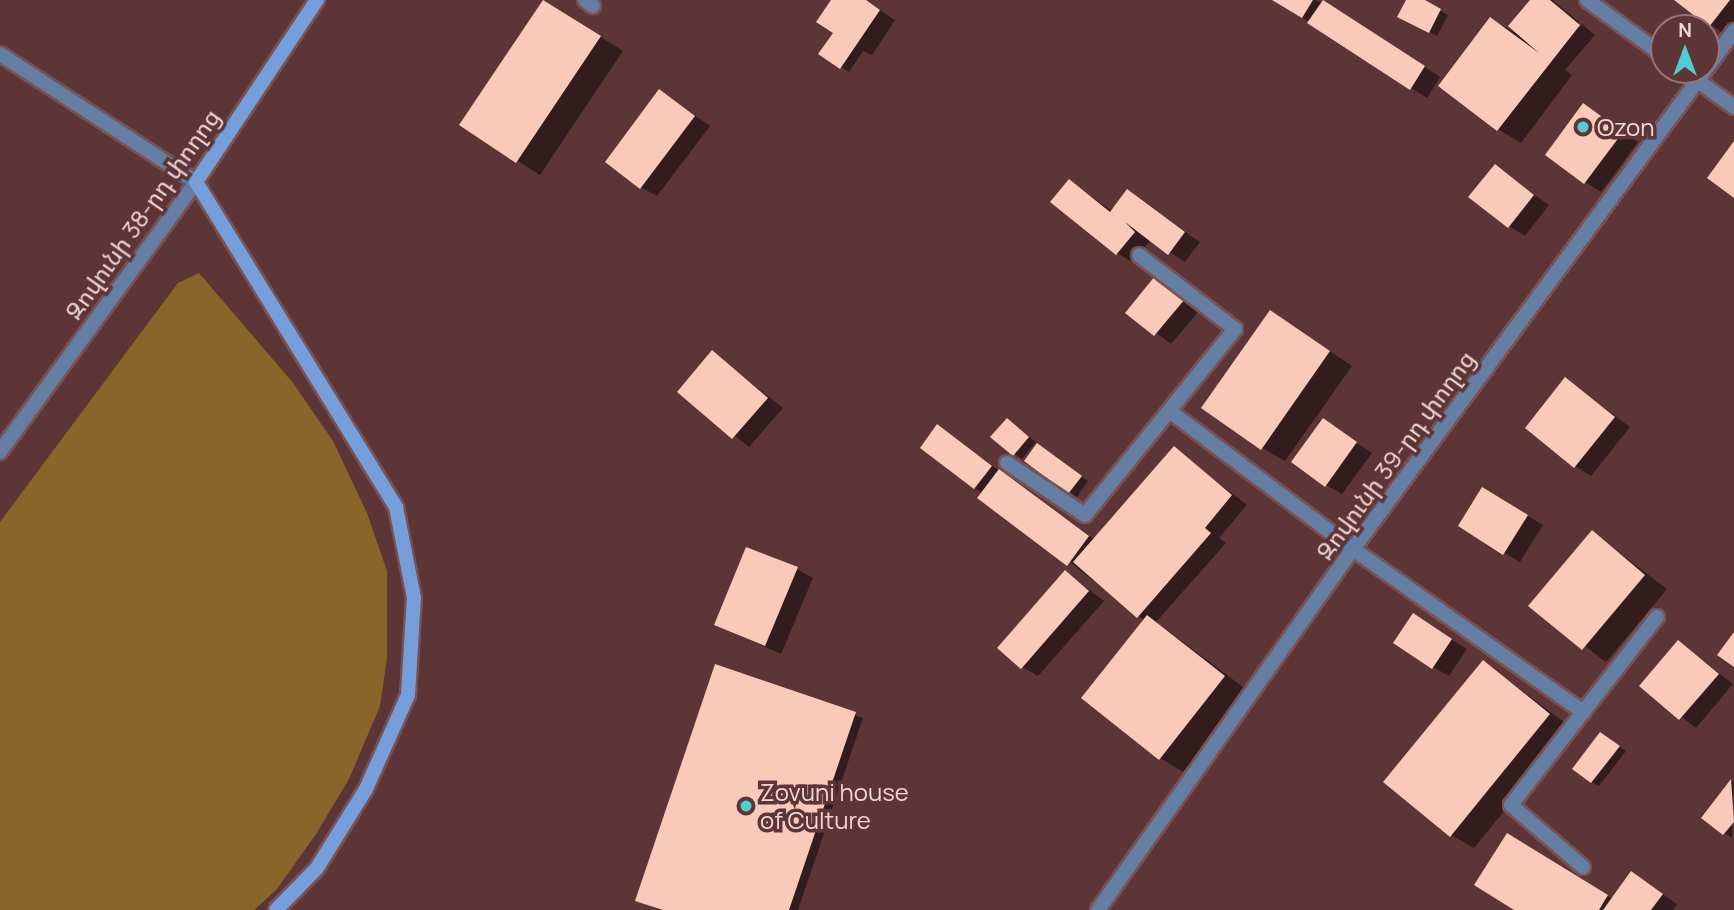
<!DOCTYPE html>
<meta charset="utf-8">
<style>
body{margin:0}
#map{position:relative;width:1734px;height:910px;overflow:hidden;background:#5e3537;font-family:Manrope,"Noto Sans Armenian",sans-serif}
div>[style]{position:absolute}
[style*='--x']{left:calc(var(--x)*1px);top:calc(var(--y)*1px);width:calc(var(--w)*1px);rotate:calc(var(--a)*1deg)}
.green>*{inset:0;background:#89652a}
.shadow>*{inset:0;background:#0007}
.building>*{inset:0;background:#f9c9ba}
.roads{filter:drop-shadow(2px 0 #785254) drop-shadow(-2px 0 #785254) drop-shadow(0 2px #785254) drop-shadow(0 -2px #785254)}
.street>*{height:14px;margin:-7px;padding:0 7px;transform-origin:7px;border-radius:7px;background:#647ea4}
.secondary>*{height:14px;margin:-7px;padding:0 7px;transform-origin:7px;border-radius:7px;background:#759eda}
.dots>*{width:19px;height:19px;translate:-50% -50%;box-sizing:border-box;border:4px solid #5e3537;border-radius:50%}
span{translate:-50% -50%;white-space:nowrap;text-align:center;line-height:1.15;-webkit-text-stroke:7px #5e3537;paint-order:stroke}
.poi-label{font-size:24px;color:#f0d6d6}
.left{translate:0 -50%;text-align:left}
.street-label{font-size:24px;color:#f0d6d6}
.north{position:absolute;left:1650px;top:14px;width:70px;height:70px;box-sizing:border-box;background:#5e3537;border:2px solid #987577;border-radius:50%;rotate:0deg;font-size:19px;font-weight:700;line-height:28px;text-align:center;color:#f0d6d6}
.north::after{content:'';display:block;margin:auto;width:24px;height:32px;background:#52ccd0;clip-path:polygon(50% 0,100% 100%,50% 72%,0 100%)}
</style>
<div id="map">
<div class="green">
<div style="clip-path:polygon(199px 273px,293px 383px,333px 441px,367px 513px,387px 571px,387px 658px,380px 706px,349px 779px,316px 834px,277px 889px,254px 910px,0 910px,0 522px,178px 283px)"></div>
</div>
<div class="shadow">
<div style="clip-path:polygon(833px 0,865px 0,895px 20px,872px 55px,863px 51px,849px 72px,820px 54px,833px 35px)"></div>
<div style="clip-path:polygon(1315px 0,1340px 11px,1440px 77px,1427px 98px,1277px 1px)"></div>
<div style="clip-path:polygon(1408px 0,1421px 0,1448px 15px,1437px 36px,1400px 16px)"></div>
<div style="clip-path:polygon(1533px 0,1552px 0,1579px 22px,1548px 60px,1582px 24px,1595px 35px,1565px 70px,1572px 75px,1521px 143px,1498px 129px,1491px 19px,1517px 34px)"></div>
<div style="clip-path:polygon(1677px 0,1734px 0,1734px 24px,1726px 35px)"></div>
<div style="clip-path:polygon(544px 1px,623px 51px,540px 175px,462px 125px)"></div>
<div style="clip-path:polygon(659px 91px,710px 126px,657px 196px,641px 187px)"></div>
<div style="clip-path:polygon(1584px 105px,1638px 142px,1601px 192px,1585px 182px)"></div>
<div style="clip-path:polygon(1495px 167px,1549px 205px,1525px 236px,1509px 226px)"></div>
<div style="clip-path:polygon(1070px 181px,1113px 212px,1128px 192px,1200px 242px,1185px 262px,1151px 240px,1132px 262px,1117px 253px)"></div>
<div style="clip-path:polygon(1156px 278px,1200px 310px,1171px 344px,1128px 312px)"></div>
<div style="clip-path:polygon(1271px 312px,1352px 366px,1285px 461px,1262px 448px)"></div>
<div style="clip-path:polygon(712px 352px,783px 408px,749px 447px,679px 391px)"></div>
<div style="clip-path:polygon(1566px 380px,1630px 427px,1591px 476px,1575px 466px)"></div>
<div style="clip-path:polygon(1007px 420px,1036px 442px,1022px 459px,993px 437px)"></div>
<div style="clip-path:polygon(1323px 420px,1372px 453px,1342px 494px,1326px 485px)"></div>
<div style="clip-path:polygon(938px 427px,1095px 540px,1174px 449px,1247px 505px,1219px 538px,1226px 543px,1156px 622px,1247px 690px,1183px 772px,1160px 758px,1145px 621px,975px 488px)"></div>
<div style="clip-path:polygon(1045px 449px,1088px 481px,1077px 497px,1026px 461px)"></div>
<div style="clip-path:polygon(1498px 498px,1543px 525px,1520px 562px,1460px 526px)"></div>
<div style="clip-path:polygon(1592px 532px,1667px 589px,1606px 662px,1531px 606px)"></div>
<div style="clip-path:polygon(797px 569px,813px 578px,781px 654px,716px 625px)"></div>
<div style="clip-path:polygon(1065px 572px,1104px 601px,1038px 676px,1022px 667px)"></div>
<div style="clip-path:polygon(1429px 625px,1467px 649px,1449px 676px,1433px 667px)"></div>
<div style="clip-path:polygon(1679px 642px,1733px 684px,1696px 728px,1642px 686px)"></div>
<div style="clip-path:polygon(1483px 662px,1572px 728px,1474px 848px,1451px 835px)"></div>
<div style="clip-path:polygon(716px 667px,863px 718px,798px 910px,662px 910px,637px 900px)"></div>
<div style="clip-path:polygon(1608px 738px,1626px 751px,1599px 786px,1591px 782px)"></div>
<div style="clip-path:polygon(1731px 781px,1734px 783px,1732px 838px,1703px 817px)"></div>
<div style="clip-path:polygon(1531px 849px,1613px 899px,1647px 883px,1677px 904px,1673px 910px,1518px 910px)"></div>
</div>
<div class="building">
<div style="clip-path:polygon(543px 0,601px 36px,516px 163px,459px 125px)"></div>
<div style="clip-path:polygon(831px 0,866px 0,880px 10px,840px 69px,818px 54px,833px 33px,816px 22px)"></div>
<div style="clip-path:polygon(1272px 0,1313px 0,1302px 18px)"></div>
<div style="clip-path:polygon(1323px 0,1425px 66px,1410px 90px,1307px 23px)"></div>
<div style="clip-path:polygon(1406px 0,1425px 0,1441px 9px,1429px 33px,1397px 17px)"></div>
<div style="clip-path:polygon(1530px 0,1550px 0,1580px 25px,1497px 131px,1438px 86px,1490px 17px,1539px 53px,1508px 26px)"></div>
<div style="clip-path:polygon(1674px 0,1730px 0,1709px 27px)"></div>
<div style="clip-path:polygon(659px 89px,695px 116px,640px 189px,605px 162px)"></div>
<div style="clip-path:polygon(1583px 103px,1623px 132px,1584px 184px,1545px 155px)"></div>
<div style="clip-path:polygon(1734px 141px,1734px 198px,1707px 178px)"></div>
<div style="clip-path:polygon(1495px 164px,1534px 195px,1508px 228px,1468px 197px)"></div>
<div style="clip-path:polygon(1069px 179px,1110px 212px,1127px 189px,1185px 232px,1168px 255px,1125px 222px,1135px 232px,1116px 255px,1050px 202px)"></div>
<div style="clip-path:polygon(1155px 276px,1185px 299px,1154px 336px,1125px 313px)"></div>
<div style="clip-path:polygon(1270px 310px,1330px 351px,1261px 450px,1201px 408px)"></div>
<div style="clip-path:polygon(712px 350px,768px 398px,732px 439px,677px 392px)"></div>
<div style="clip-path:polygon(1565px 377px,1615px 417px,1574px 468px,1525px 428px)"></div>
<div style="clip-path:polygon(1007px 418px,1029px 437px,1013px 456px,990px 437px)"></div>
<div style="clip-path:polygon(1323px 418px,1357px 442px,1325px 487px,1291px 462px)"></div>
<div style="clip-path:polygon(937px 424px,992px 466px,974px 489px,920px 448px)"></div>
<div style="clip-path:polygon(1037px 443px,1082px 476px,1068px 494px,1024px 461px)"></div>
<div style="clip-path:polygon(1174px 446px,1232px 495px,1205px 528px,1211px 533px,1137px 618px,1073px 562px)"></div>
<div style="clip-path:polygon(999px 469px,1089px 536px,1067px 566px,977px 498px)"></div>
<div style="clip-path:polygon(1482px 487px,1528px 515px,1503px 555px,1458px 526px)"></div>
<div style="clip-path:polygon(1592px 530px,1645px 575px,1582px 650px,1528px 606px)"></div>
<div style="clip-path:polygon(746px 547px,798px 567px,765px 646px,714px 625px)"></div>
<div style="clip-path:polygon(1065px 570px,1089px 591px,1021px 669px,997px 648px)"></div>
<div style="clip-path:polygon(1413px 613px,1452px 639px,1432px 669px,1393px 643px)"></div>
<div style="clip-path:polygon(1147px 615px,1225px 676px,1159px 760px,1081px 698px)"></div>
<div style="clip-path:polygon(1734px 632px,1734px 667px,1717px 655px)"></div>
<div style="clip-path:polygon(1678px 640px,1719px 674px,1679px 720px,1639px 686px)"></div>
<div style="clip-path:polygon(1483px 660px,1550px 714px,1450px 837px,1383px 782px)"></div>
<div style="clip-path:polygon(715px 664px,856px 712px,789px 910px,663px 910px,635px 901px)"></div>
<div style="clip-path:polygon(1600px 732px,1620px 746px,1591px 783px,1572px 769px)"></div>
<div style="clip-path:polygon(1731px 779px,1734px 822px,1723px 835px,1701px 818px)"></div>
<div style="clip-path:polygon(1507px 833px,1608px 895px,1599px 910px,1514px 910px,1474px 885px)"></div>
<div style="clip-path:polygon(1631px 871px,1663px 894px,1651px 910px,1603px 910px)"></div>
</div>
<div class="roads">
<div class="street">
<div style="--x:585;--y:0;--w:10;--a:37"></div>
<div style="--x:1587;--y:0;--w:95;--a:36"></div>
<div style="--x:0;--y:54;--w:234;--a:33.1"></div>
<div style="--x:196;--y:182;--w:334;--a:126"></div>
<div style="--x:1683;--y:70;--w:63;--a:36"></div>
<div style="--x:1171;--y:412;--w:228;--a:37"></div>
<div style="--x:1353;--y:549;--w:282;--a:35.3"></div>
<div style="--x:1007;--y:463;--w:94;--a:33.7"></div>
<div style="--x:1085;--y:515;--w:239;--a:-51.1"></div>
<div style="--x:1235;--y:329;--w:121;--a:-142.4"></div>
<div style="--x:1583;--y:867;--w:95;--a:-139.3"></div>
<div style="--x:1511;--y:805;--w:238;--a:-52.2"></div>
<div style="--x:1098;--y:910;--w:442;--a:-54.8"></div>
<div style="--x:1353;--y:549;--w:643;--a:-53.66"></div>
</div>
<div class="secondary">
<div style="--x:276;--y:910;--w:59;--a:-45.7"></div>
<div style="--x:317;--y:868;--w:93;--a:-58.2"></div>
<div style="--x:366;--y:789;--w:103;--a:-65.9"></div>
<div style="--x:408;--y:695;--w:97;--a:-86.5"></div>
<div style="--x:414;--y:598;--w:93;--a:-101.2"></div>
<div style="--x:396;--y:507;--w:382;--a:-121.6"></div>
<div style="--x:196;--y:182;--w:219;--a:-56.4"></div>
</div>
</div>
<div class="dots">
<div style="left:1583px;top:127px;background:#52ccd0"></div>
<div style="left:746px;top:806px;background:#52ccd0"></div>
</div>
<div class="poi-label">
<span class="left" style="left:1597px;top:127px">Ozon</span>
<span class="left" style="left:760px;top:806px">Zovuni house<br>of Culture</span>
</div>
<div class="street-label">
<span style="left:142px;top:214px;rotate:-55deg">Զովունի 38-րդ փողոց</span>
<span style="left:1395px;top:455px;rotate:-54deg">Զովունի 39-րդ փողոց</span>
</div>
<div class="north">N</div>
</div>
